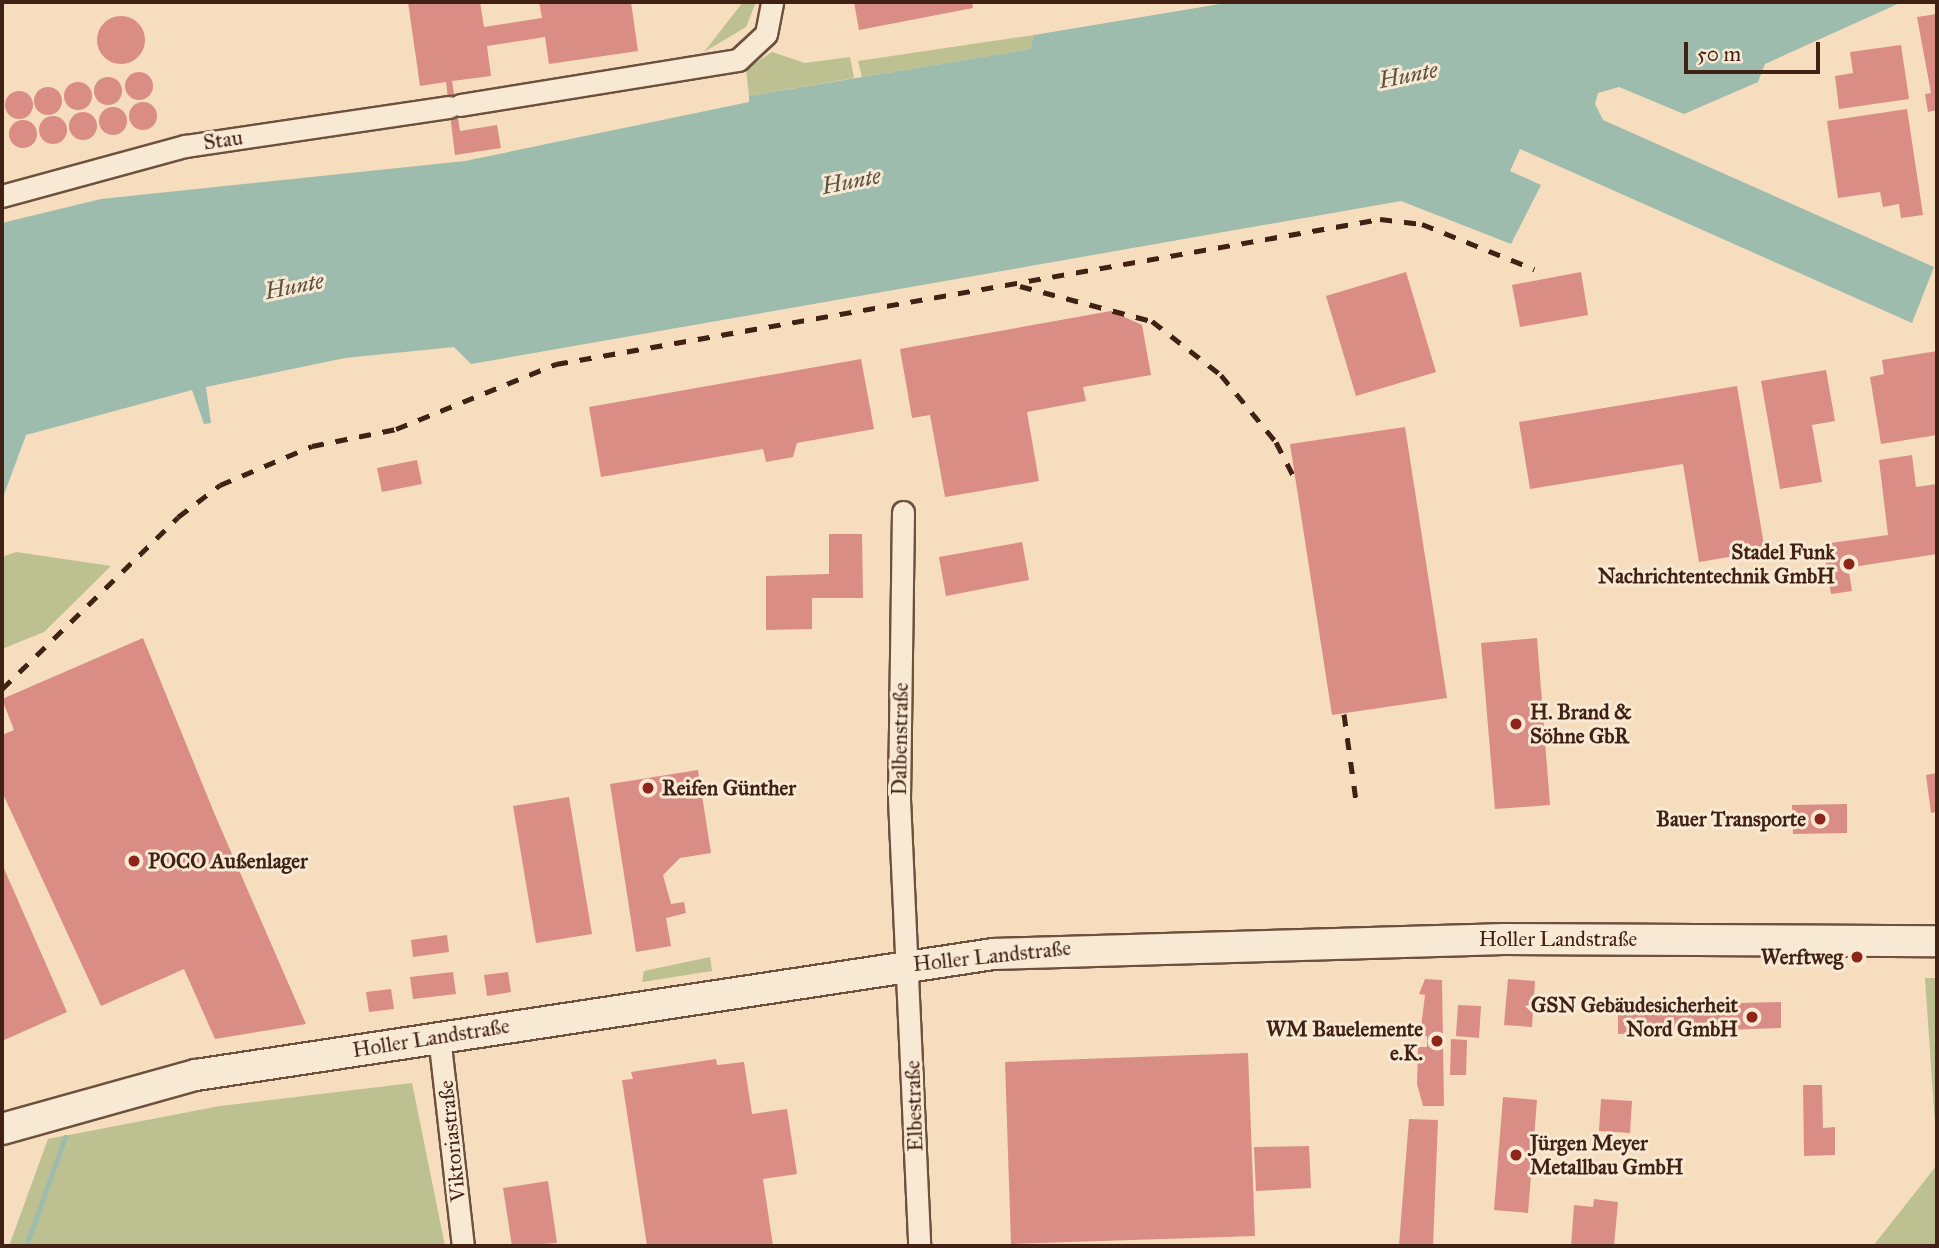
<!DOCTYPE html>
<meta charset="utf-8">
<style>
body{margin:0}
#map{position:relative;width:1939px;height:1248px;overflow:hidden;background:#f5ddbd;font-family:"IM FELL Great Primer",serif}
div>[style]{position:absolute}
[style*='--x']{left:calc(var(--x)*1px);top:calc(var(--y)*1px);width:calc(var(--w)*1px);rotate:calc(var(--a)*1deg)}
.green>*{inset:0;background:#bdc090}
.water>*{inset:0;background:#9dbcad}
.stream>*{height:5px;margin:-2.5px;padding:0 2.5px;transform-origin:2.5px;border-radius:2.5px;background:#9dbcad}
.building>*{inset:0;background:#da8d85}
.round{border-radius:50%}
.roads{filter:drop-shadow(2px 0 #6d503e) drop-shadow(-2px 0 #6d503e) drop-shadow(0 2px #6d503e) drop-shadow(0 -2px #6d503e)}
.street>*{height:21px;margin:-10.5px;padding:0 10.5px;transform-origin:10.5px;border-radius:10.5px;background:#f8e9d4}
.secondary>*{height:30px;margin:-15px;padding:0 15px;transform-origin:15px;border-radius:15px;background:#f8e9d4}
.rail>*{height:5px;margin-top:-2.5px;transform-origin:0;background:repeating-linear-gradient(90deg,#402113 0 12px,transparent 0 24px)}
.dots>*{width:19px;height:19px;translate:-50% -50%;box-sizing:border-box;border:4px solid #f8e9d4;border-radius:50%}
span{translate:-50% -50%;white-space:nowrap;text-align:center;line-height:1.15;-webkit-text-stroke:6px #f8e9d4;paint-order:stroke}
.street-label{font-size:21px;color:#402113}
.poi-label{font-size:21px;color:#402113;font-weight:700}
.right{translate:-100% -50%;text-align:right}
.left{translate:0 -50%;text-align:left}
.water-label{font-size:23px;color:#5c5041;font-style:italic}
.frame{position:absolute;inset:0;border:4px solid #402113;pointer-events:none}
.scale{position:absolute;left:1684px;top:42px;width:136px;height:32px;box-sizing:border-box;border:4px solid #402113;border-top:0;padding-left:9px;font-size:21px;line-height:24px;white-space:nowrap;color:#402113;-webkit-text-stroke:5px #f8e9d4;paint-order:stroke}
</style>
<div id="map">
<div class="green">
<div style="clip-path:polygon(743px 2px,756px 2px,746px 27px,704px 52px)"></div>
<div style="clip-path:polygon(1034px 35px,1030px 49px,862px 77px,858px 61px)"></div>
<div style="clip-path:polygon(772px 52px,805px 63px,850px 57px,854px 78px,749px 96px,746px 69px)"></div>
<div style="clip-path:polygon(16px 552px,111px 566px,44px 632px,2px 649px,2px 557px)"></div>
<div style="clip-path:polygon(710px 957px,712px 971px,642px 982px,644px 971px)"></div>
<div style="clip-path:polygon(1925px 978px,1937px 978px,1937px 1154px)"></div>
<div style="clip-path:polygon(412px 1083px,445px 1246px,9px 1246px,48px 1139px,220px 1106px)"></div>
<div style="clip-path:polygon(1937px 1165px,1937px 1246px,1873px 1246px)"></div>
</div>
<div class="water">
<div style="clip-path:polygon(1232px 2px,1902px 2px,1765px 64px,1758px 82px,1684px 114px,1619px 87px,1598px 93px,1595px 104px,1603px 120px,1934px 267px,1912px 323px,1520px 149px,1510px 171px,1541px 185px,1511px 244px,1401px 201px,471px 364px,454px 347px,345px 358px,206px 387px,211px 423px,204px 424px,192px 390px,26px 435px,2px 500px,2px 223px,101px 199px,465px 161px,749px 102px,749px 96px,1030px 49px,1034px 35px)"></div>
</div>
<div class="stream">
<div style="--x:26;--y:1246;--w:116;--a:-70.3"></div>
</div>
<div class="building">
<div style="clip-path:polygon(408px 2px,480px 2px,484px 27px,542px 18px,539px 2px,631px 2px,638px 51px,549px 64px,545px 37px,487px 46px,491px 76px,452px 81px,460px 131px,497px 125px,501px 148px,455px 155px,446px 82px,420px 86px)"></div>
<div style="clip-path:polygon(854px 2px,972px 2px,973px 8px,859px 30px)"></div>
<div style="clip-path:polygon(1937px 14px,1937px 110px,1928px 112px,1925px 94px,1931px 93px,1917px 17px)"></div>
<div class="round" style="left:97px;top:16px;width:48px;height:48px"></div>
<div style="clip-path:polygon(1901px 45px,1909px 99px,1839px 109px,1835px 76px,1853px 73px,1850px 52px)"></div>
<div class="round" style="left:125px;top:72px;width:28px;height:28px"></div>
<div class="round" style="left:94px;top:77px;width:28px;height:28px"></div>
<div class="round" style="left:64px;top:82px;width:28px;height:28px"></div>
<div class="round" style="left:34px;top:87px;width:28px;height:28px"></div>
<div class="round" style="left:5px;top:91px;width:28px;height:28px"></div>
<div class="round" style="left:129px;top:102px;width:28px;height:28px"></div>
<div class="round" style="left:99px;top:107px;width:28px;height:28px"></div>
<div style="clip-path:polygon(1907px 109px,1923px 215px,1901px 218px,1899px 204px,1883px 207px,1880px 192px,1838px 198px,1827px 121px)"></div>
<div class="round" style="left:69px;top:112px;width:28px;height:28px"></div>
<div class="round" style="left:39px;top:116px;width:28px;height:28px"></div>
<div class="round" style="left:9px;top:120px;width:28px;height:28px"></div>
<div style="clip-path:polygon(1406px 272px,1436px 372px,1356px 396px,1326px 296px)"></div>
<div style="clip-path:polygon(1581px 272px,1588px 315px,1520px 327px,1512px 285px)"></div>
<div style="clip-path:polygon(1111px 311px,1142px 325px,1151px 375px,1083px 387px,1086px 401px,1027px 412px,1039px 481px,945px 497px,930px 415px,912px 418px,900px 349px)"></div>
<div style="clip-path:polygon(1937px 351px,1937px 435px,1881px 444px,1870px 377px,1884px 374px,1882px 360px)"></div>
<div style="clip-path:polygon(861px 359px,874px 429px,797px 443px,793px 457px,766px 462px,763px 449px,601px 477px,589px 407px)"></div>
<div style="clip-path:polygon(1826px 370px,1835px 421px,1812px 425px,1822px 482px,1780px 489px,1761px 381px)"></div>
<div style="clip-path:polygon(1737px 386px,1765px 551px,1699px 562px,1683px 464px,1530px 489px,1519px 422px)"></div>
<div style="clip-path:polygon(1405px 427px,1447px 698px,1332px 715px,1290px 444px)"></div>
<div style="clip-path:polygon(1912px 455px,1916px 487px,1937px 484px,1937px 554px,1859px 566px,1849px 572px,1852px 591px,1831px 594px,1823px 544px,1888px 535px,1879px 460px)"></div>
<div style="clip-path:polygon(417px 460px,422px 484px,382px 492px,377px 468px)"></div>
<div style="clip-path:polygon(829px 534px,862px 534px,863px 598px,812px 598px,812px 629px,766px 630px,766px 576px,829px 574px)"></div>
<div style="clip-path:polygon(1022px 542px,1029px 580px,946px 596px,939px 557px)"></div>
<div style="clip-path:polygon(143px 638px,215px 815px,306px 1024px,215px 1039px,184px 969px,101px 1006px,2px 792px,2px 735px,14px 730px,2px 699px)"></div>
<div style="clip-path:polygon(1537px 638px,1550px 805px,1495px 809px,1481px 643px)"></div>
<div style="clip-path:polygon(698px 770px,711px 853px,680px 858px,663px 875px,671px 904px,684px 902px,686px 913px,666px 918px,671px 946px,636px 952px,610px 784px)"></div>
<div style="clip-path:polygon(1937px 773px,1937px 812px,1931px 813px,1926px 775px)"></div>
<div style="clip-path:polygon(569px 797px,592px 934px,536px 943px,513px 806px)"></div>
<div style="clip-path:polygon(1847px 804px,1847px 833px,1793px 834px,1792px 805px)"></div>
<div style="clip-path:polygon(2px 864px,67px 1012px,2px 1041px)"></div>
<div style="clip-path:polygon(447px 935px,449px 952px,413px 957px,411px 940px)"></div>
<div style="clip-path:polygon(453px 972px,456px 994px,413px 999px,410px 977px)"></div>
<div style="clip-path:polygon(508px 972px,511px 992px,487px 996px,484px 975px)"></div>
<div style="clip-path:polygon(1425px 979px,1442px 980px,1444px 1106px,1423px 1106px,1417px 1084px,1418px 1047px,1427px 1047px,1427px 1036px,1420px 1036px,1425px 995px,1419px 994px)"></div>
<div style="clip-path:polygon(1508px 979px,1535px 981px,1532px 1027px,1504px 1025px)"></div>
<div style="clip-path:polygon(391px 989px,394px 1009px,369px 1012px,366px 992px)"></div>
<div style="clip-path:polygon(1781px 1002px,1781px 1028px,1618px 1034px,1618px 1006px)"></div>
<div style="clip-path:polygon(1458px 1005px,1481px 1006px,1479px 1038px,1456px 1036px)"></div>
<div style="clip-path:polygon(1451px 1039px,1467px 1040px,1466px 1075px,1450px 1075px)"></div>
<div style="clip-path:polygon(1248px 1053px,1255px 1236px,1011px 1244px,1005px 1062px)"></div>
<div style="clip-path:polygon(716px 1059px,717px 1065px,744px 1062px,752px 1114px,787px 1109px,797px 1174px,763px 1179px,773px 1246px,647px 1246px,622px 1080px,633px 1079px,631px 1072px)"></div>
<div style="clip-path:polygon(1803px 1085px,1822px 1085px,1823px 1128px,1835px 1127px,1835px 1155px,1804px 1156px)"></div>
<div style="clip-path:polygon(1503px 1097px,1537px 1100px,1528px 1213px,1494px 1210px)"></div>
<div style="clip-path:polygon(1601px 1099px,1632px 1101px,1630px 1133px,1599px 1131px)"></div>
<div style="clip-path:polygon(1409px 1119px,1438px 1120px,1433px 1246px,1399px 1245px)"></div>
<div style="clip-path:polygon(1309px 1146px,1311px 1188px,1256px 1191px,1254px 1147px)"></div>
<div style="clip-path:polygon(548px 1181px,557px 1243px,512px 1246px,503px 1188px)"></div>
<div style="clip-path:polygon(1594px 1199px,1618px 1202px,1614px 1246px,1571px 1246px,1574px 1205px,1593px 1207px)"></div>
</div>
<div class="roads">
<div class="street">
<div style="--x:460;--y:105;--w:282;--a:-9.2"></div>
<div style="--x:738;--y:60;--w:38;--a:-43"></div>
<div style="--x:766;--y:34;--w:33;--a:-79"></div>
<div style="--x:2;--y:196;--w:190;--a:-15.3"></div>
<div style="--x:185;--y:146;--w:267;--a:-8.4"></div>
<div style="--x:903;--y:512;--w:287;--a:90.8"></div>
<div style="--x:899;--y:799;--w:447;--a:87.4"></div>
<div style="--x:439;--y:1036;--w:211;--a:83.5"></div>
</div>
<div class="secondary">
<div style="--x:2;--y:1129;--w:201;--a:-15.6"></div>
<div style="--x:196;--y:1075;--w:806;--a:-8.63"></div>
<div style="--x:993;--y:954;--w:511;--a:-1.68"></div>
<div style="--x:1504;--y:939;--w:433;--a:0.3"></div>
</div>
</div>
<div class="rail">
<div style="--x:1020;--y:286;--w:137;--a:14.9"></div>
<div style="--x:1152;--y:321;--w:88;--a:38"></div>
<div style="--x:1221;--y:375;--w:87;--a:50.6"></div>
<div style="--x:1276;--y:442;--w:42;--a:62.8"></div>
<div style="--x:2;--y:689;--w:246;--a:-44.3"></div>
<div style="--x:178;--y:517;--w:53;--a:-37.3"></div>
<div style="--x:220;--y:485;--w:100;--a:-23"></div>
<div style="--x:312;--y:446;--w:86;--a:-11.4"></div>
<div style="--x:396;--y:429;--w:173;--a:-22.1"></div>
<div style="--x:556;--y:364;--w:837;--a:-9.98"></div>
<div style="--x:1380;--y:219;--w:42;--a:6.8"></div>
<div style="--x:1422;--y:224;--w:121;--a:21.9"></div>
<div style="--x:1344;--y:714;--w:87;--a:82.1"></div>
</div>
<div class="dots">
<div style="left:1849px;top:564px;background:#8f2418"></div>
<div style="left:1516px;top:724px;background:#8f2418"></div>
<div style="left:648px;top:788px;background:#8f2418"></div>
<div style="left:1820px;top:819px;background:#8f2418"></div>
<div style="left:134px;top:861px;background:#8f2418"></div>
<div style="left:1857px;top:957px;background:#8f2418"></div>
<div style="left:1752px;top:1017px;background:#8f2418"></div>
<div style="left:1437px;top:1041px;background:#8f2418"></div>
<div style="left:1516px;top:1155px;background:#8f2418"></div>
</div>
<div class="street-label">
<span style="left:223px;top:140px;rotate:-8deg">Stau</span>
<span style="left:900px;top:739px;rotate:-89deg">Dalbenstraße</span>
<span style="left:1558px;top:939px">Holler Landstraße</span>
<span style="left:992px;top:956px;rotate:-6deg">Holler Landstraße</span>
<span style="left:431px;top:1038px;rotate:-9deg">Holler Landstraße</span>
<span style="left:914px;top:1106px;rotate:-92deg">Elbestraße</span>
<span style="left:452px;top:1141px;rotate:-96deg">Viktoriastraße</span>
</div>
<div class="poi-label">
<span class="right" style="left:1835px;top:564px">Stadel Funk<br>Nachrichtentechnik GmbH</span>
<span class="left" style="left:1530px;top:724px">H. Brand &amp;<br>Söhne GbR</span>
<span class="left" style="left:662px;top:788px">Reifen Günther</span>
<span class="right" style="left:1806px;top:819px">Bauer Transporte</span>
<span class="left" style="left:148px;top:861px">POCO Außenlager</span>
<span class="right" style="left:1843px;top:957px">Werftweg</span>
<span class="right" style="left:1738px;top:1017px">GSN Gebäudesicherheit<br>Nord GmbH</span>
<span class="right" style="left:1423px;top:1041px">WM Bauelemente<br>e.K.</span>
<span class="left" style="left:1530px;top:1155px">Jürgen Meyer<br>Metallbau GmbH</span>
</div>
<div class="water-label">
<span style="left:1408px;top:75px;rotate:-11deg">Hunte</span>
<span style="left:851px;top:181px;rotate:-11deg">Hunte</span>
<span style="left:294px;top:286px;rotate:-11deg">Hunte</span>
</div>
<div class="frame"></div>
<div class="scale">50 m</div>
</div>
